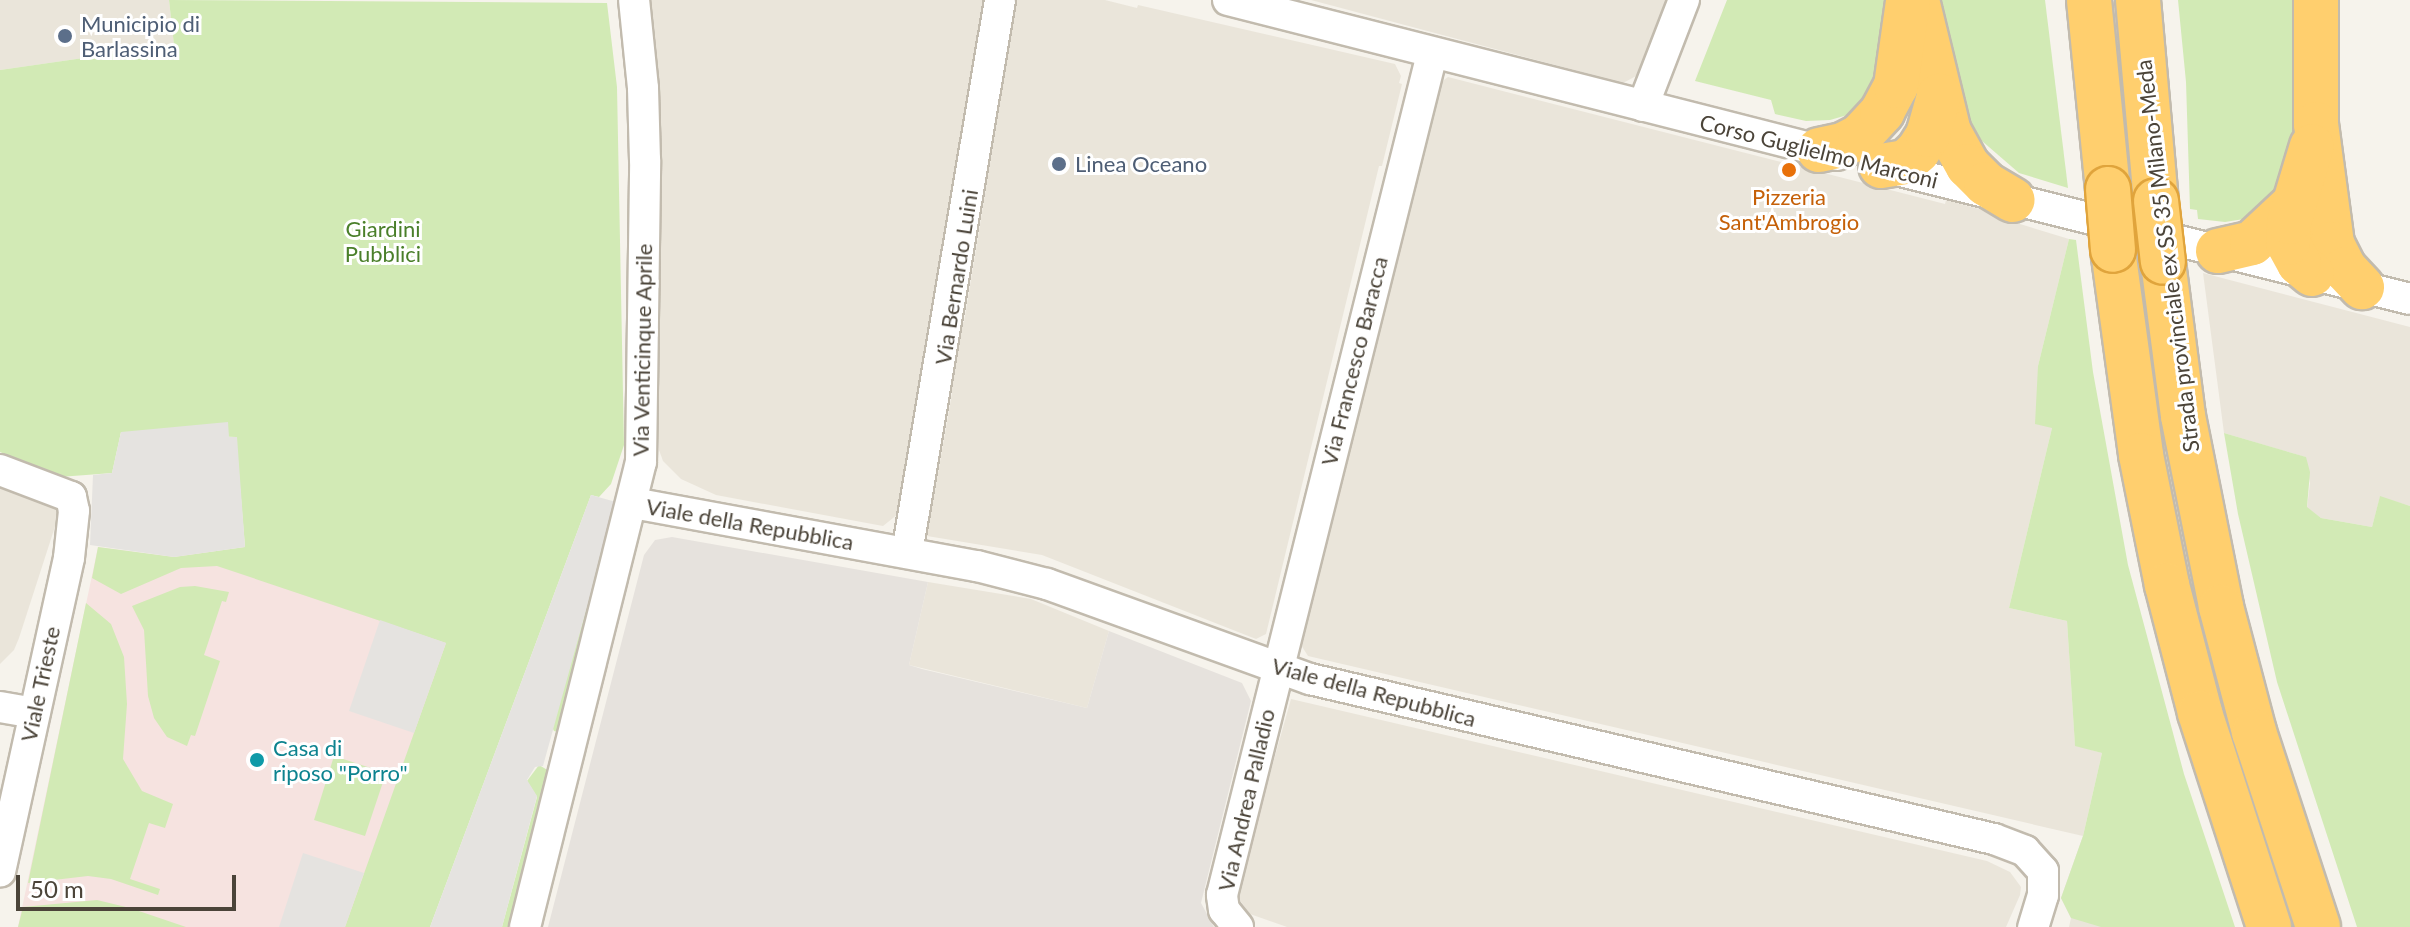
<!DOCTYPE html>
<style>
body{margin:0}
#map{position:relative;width:2410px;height:927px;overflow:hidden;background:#f6f3ec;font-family:Lato,sans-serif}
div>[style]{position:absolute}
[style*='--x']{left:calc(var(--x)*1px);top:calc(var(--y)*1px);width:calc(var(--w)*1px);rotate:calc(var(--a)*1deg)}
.residential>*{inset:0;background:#eae5da}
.industrial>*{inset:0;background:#e6e2dd}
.medical>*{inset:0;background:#f6e3e0}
.green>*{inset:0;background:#d2eab5}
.parking>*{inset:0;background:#e5e3e0}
.roads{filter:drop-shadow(2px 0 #c2bbae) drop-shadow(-2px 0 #c2bbae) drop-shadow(0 2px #c2bbae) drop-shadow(0 -2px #c2bbae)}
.minor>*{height:30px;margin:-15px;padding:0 15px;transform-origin:15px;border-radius:15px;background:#fff}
.highway>*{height:44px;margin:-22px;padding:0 22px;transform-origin:22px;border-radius:22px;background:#ffcf6e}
.bridges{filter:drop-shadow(2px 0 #e0a43c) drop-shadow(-2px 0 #e0a43c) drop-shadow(0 2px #e0a43c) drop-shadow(0 -2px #e0a43c)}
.highway-bridge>*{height:44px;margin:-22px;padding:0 22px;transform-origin:22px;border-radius:22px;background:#ffcf6e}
.dots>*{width:22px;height:22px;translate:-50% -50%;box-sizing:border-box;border:4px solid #fff;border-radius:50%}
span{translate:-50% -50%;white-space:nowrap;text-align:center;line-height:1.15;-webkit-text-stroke:6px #fff;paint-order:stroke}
.service-label{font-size:22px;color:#4e5e75}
.left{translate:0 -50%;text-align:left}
.street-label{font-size:22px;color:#4b4439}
.food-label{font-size:22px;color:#c56008}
.park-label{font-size:22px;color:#4a7f2a}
.culture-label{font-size:22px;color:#0d838f}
.scale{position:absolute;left:16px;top:875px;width:220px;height:36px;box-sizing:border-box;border:4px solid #4b4439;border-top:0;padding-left:10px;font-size:24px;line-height:28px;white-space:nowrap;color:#4b4439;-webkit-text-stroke:6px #fff;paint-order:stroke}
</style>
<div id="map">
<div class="residential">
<div style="clip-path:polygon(0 0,169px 0,174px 45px,0 70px)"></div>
<div style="clip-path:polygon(648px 0,989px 0,903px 510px,883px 526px,716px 495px,681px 479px,663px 461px,659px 450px)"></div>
<div style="clip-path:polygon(1013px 0,1105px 0,1137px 8px,1138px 5px,1395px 64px,1401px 76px,1399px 83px,1402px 84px,1382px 166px,1379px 166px,1266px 634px,1256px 639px,1042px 555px,927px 536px,952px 393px,948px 392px,960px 322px,964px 322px,1006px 66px)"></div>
<div style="clip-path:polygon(1311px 0,1670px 0,1640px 74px,1623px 83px)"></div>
<div style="clip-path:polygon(1448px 77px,1945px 204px,1946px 200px,2020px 220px,2020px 224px,2069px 239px,2038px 366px,2052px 428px,2009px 608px,2067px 621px,2075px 745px,2102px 753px,2083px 836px,2162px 927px,2069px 927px,2071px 918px,2061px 898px,2083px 836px,1308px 656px,1301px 645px,1436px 86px)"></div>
<div style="clip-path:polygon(2203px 273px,2410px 327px,2410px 506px,2380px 497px,2372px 527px,2321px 518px,2307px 508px,2310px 483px,2305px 457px,2224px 433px)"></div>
<div style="clip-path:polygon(0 487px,60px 511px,19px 638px,14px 650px,0 664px)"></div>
<div style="clip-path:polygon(928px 582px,1031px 599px,1109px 631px,1087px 708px,909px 665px)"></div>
<div style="clip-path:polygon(1291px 699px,1987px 861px,2010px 872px,2021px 887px,2020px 895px,2006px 927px,1287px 927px,1250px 914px,1236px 895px)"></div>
</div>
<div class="industrial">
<div style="clip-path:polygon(672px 537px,928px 582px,909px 665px,922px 669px,1087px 708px,1109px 631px,1242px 683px,1251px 701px,1201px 903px,1214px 927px,548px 927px,644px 555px,655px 540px)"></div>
</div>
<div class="medical">
<div style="clip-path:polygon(320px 537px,473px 624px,359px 927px,18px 927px,98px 547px,174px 557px)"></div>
</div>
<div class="green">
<div style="clip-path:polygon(169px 0,607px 3px,617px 87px,624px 445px,611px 484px,599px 497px,591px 495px,430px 927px,345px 927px,446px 643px,217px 566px,181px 568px,121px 594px,92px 578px,98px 547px,174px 557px,245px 547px,236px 437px,121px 432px,112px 473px,86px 475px,59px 477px,0 452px,0 70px,174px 45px)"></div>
<div style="clip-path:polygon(1727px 0,1887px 0,1886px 67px,1868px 100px,1851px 114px,1830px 120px,1806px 121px,1775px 114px,1771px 100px,1695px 81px)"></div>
<div style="clip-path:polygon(1938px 0,2045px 0,2068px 188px,2019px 173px,1982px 141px,1965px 114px)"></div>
<div style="clip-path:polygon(2178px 0,2295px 0,2294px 143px,2289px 168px,2268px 207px,2244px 219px,2225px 222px,2198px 219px,2197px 210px,2190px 209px,2186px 82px)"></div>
<div style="clip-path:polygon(2069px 239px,2076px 240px,2093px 372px,2128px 565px,2184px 774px,2235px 927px,2101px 927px,2071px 918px,2061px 898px,2083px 836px,2102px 753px,2075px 746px,2067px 621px,2009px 608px,2052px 428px,2035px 424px,2038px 366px)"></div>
<div style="clip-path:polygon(2224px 433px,2306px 457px,2310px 472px,2307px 507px,2321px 518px,2372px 527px,2380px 496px,2410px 506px,2410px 927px,2357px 927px,2277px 682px,2238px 514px)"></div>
<div style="clip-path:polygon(195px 586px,229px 592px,226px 602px,222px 601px,204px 655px,220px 661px,195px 736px,191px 735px,187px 746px,167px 737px,154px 718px,148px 696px,144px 630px,132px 606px,180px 587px)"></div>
<div style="clip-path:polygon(593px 586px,597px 589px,558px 732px,554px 731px,552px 727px)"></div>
<div style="clip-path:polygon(86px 603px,111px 624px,124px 657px,127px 704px,123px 759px,142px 791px,173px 804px,165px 828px,149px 823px,130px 879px,160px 889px,158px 895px,111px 879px,88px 876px,28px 883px)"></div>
<div style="clip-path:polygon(334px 756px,386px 773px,365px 836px,314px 820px)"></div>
<div style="clip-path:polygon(539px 765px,549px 771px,517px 905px,510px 927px,502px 927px,537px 797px,527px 781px)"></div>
<div style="clip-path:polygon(97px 900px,130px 908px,186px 927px,18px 927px,23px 907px)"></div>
</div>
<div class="parking">
<div style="clip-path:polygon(228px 422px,229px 437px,237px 437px,245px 547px,174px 557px,90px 545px,93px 475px,112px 473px,121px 432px)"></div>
<div style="clip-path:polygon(591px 495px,616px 502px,543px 766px,535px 767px,527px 780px,537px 796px,502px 927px,430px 927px)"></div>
<div style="clip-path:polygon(380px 620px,446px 643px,414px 733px,349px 711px)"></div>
<div style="clip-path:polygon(303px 853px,364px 873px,345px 927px,279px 927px)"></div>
</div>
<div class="roads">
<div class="minor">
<div style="--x:1228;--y:0;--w:629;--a:14.26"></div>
<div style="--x:1643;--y:106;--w:114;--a:-68.9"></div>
<div style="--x:1885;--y:167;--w:541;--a:14.11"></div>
<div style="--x:0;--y:470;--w:76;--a:20.8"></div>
<div style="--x:71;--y:497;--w:14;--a:78"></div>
<div style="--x:74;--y:511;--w:47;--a:96.1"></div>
<div style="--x:69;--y:558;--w:321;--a:102.4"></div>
<div style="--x:633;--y:503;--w:350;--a:10.4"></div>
<div style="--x:977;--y:566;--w:72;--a:14.4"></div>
<div style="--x:1047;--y:584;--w:280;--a:19.9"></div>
<div style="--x:1310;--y:679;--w:702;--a:13.17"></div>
<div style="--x:1994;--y:839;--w:33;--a:21"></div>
<div style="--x:2025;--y:851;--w:27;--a:48"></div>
<div style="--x:2043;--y:871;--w:24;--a:90"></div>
<div style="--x:2043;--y:895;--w:34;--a:107"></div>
<div style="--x:907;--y:553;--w:561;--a:-80.45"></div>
<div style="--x:0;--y:707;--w:35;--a:10"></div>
<div style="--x:525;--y:927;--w:479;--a:-76"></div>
<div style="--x:641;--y:462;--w:302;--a:-89.2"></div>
<div style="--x:645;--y:160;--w:72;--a:-91.6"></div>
<div style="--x:643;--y:88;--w:88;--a:-95.8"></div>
<div style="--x:1238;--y:927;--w:22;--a:-129"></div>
<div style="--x:1224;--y:910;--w:15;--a:-98"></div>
<div style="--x:1222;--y:895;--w:867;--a:-75.98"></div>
</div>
<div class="highway">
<div style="--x:1917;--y:0;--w:136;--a:76.4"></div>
<div style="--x:1949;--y:132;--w:39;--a:61"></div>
<div style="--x:1968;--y:166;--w:25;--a:45"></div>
<div style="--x:1986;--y:184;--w:31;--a:31"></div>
<div style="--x:2089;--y:0;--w:190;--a:84.3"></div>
<div style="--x:2138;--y:0;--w:202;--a:84.9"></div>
<div style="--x:2316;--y:0;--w:124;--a:90"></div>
<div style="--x:2316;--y:124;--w:121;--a:82.4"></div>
<div style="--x:2332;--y:244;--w:28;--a:63"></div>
<div style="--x:2345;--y:269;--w:25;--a:47"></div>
<div style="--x:1819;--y:150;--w:25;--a:-12"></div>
<div style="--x:1843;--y:145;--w:19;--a:-28"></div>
<div style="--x:1860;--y:136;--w:33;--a:-47"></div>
<div style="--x:1882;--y:112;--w:30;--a:-62"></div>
<div style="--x:1896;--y:86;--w:85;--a:-81.9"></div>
<div style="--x:1881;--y:166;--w:25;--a:-9"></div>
<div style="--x:1906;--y:162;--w:16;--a:-43"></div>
<div style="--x:1918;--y:151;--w:19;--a:-58"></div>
<div style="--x:1928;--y:135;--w:41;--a:-74.2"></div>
<div style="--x:2113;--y:250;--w:207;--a:82.2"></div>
<div style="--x:2141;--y:455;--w:133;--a:78.7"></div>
<div style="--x:2167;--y:585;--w:132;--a:75.5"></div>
<div style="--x:2200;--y:713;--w:225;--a:72.1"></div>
<div style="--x:2218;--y:251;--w:35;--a:-13"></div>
<div style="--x:2252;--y:243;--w:57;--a:-42.9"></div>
<div style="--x:2163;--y:262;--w:155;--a:82.6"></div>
<div style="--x:2183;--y:416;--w:195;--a:78.7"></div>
<div style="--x:2221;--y:607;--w:129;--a:75.2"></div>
<div style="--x:2254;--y:732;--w:205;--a:71.8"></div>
<div style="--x:2312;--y:274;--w:17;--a:-140"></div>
<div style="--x:2299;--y:263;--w:23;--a:-119"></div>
<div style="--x:2288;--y:243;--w:21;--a:-87"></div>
<div style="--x:2289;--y:222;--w:79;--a:-73.2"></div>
</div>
</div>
<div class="bridges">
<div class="highway-bridge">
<div style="--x:2108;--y:189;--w:61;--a:85.3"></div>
<div style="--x:2156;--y:201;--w:61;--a:83.5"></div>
</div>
</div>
<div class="dots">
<div style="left:65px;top:36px;background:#5c6f8a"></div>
<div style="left:1059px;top:164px;background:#5c6f8a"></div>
<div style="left:1789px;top:170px;background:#e8710a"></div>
<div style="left:257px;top:760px;background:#0f9aa8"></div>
</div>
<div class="service-label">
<span class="left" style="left:81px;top:36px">Municipio di<br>Barlassina</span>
<span class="left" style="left:1075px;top:164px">Linea Oceano</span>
</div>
<div class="street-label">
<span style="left:1819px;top:151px;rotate:14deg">Corso Guglielmo Marconi</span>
<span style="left:2167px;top:256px;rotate:-97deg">Strada provinciale ex SS 35 Milano-Meda</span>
<span style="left:956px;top:277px;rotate:-81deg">Via Bernardo Luini</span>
<span style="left:642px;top:350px;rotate:-89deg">Via Venticinque Aprile</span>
<span style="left:1354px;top:361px;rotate:-76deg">Via Francesco Baracca</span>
<span style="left:750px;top:524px;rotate:10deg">Viale della Repubblica</span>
<span style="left:40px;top:684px;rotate:-78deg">Viale Trieste</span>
<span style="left:1374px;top:692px;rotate:15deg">Viale della Repubblica</span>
<span style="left:1246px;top:800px;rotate:-77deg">Via Andrea Palladio</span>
</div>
<div class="food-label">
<span style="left:1789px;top:209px">Pizzeria<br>Sant'Ambrogio</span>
</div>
<div class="park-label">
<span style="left:383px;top:241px">Giardini<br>Pubblici</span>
</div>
<div class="culture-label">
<span class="left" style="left:273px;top:760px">Casa di<br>riposo "Porro"</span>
</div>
<div class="scale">50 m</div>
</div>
